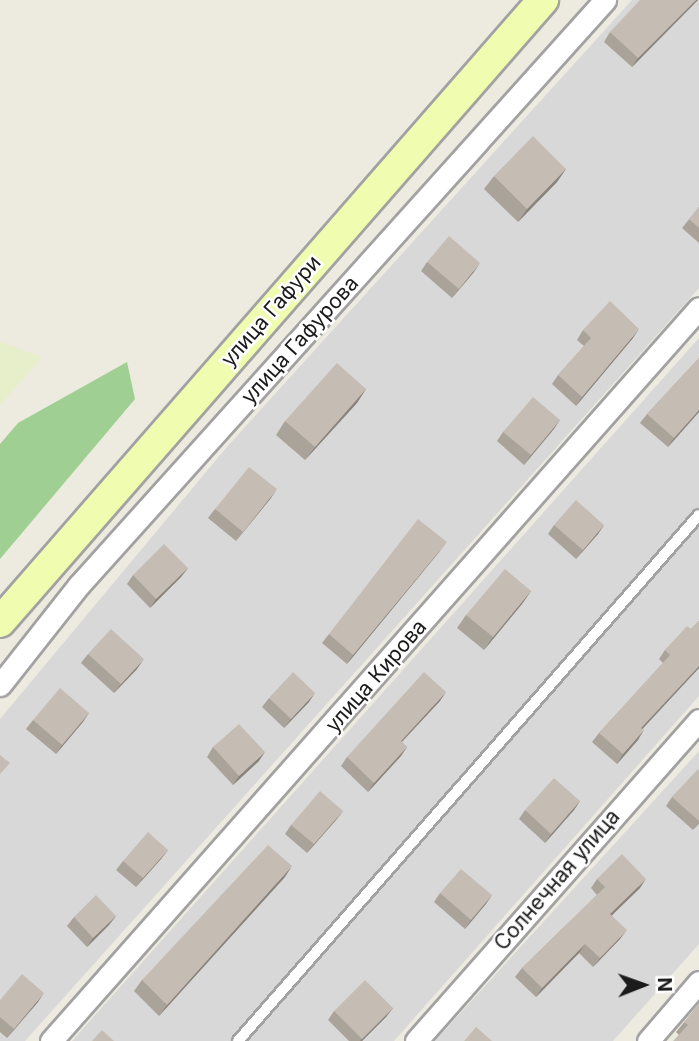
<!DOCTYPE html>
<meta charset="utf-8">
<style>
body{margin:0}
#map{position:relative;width:699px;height:1041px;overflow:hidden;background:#edeae0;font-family:Inter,sans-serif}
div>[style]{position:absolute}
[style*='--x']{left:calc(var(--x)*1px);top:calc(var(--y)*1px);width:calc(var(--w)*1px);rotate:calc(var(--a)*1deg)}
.residential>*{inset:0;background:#d9d8d8}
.farmland>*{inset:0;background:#e7eeca}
.forest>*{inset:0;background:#9fcf93}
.roads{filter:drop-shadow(2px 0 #a2a2a2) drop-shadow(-2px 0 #a2a2a2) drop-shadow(0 2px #a2a2a2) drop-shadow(0 -2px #a2a2a2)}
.lane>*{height:10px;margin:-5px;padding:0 5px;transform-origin:5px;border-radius:5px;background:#fff}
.street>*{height:21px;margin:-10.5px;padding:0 10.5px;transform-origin:10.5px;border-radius:10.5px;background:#fff}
.secondary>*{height:30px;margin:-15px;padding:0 15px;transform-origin:15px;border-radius:15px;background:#f0fcb0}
.wall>*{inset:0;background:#a9a39a}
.shaded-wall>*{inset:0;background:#8a847d}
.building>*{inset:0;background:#c5bdb3}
span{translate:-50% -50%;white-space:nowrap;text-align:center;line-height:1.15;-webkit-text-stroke:5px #fff;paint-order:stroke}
.street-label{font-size:21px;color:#1b1b1b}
.north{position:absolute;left:608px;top:950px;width:70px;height:70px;-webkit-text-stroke:5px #fff;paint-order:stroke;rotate:89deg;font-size:19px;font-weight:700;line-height:28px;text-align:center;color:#1b1b1b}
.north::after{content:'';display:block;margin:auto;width:24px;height:32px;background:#1b1b1b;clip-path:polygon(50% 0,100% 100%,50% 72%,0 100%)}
</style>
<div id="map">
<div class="residential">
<div style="clip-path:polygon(632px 0,699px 0,699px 288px,25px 1041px,0 1041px,0 719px,226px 448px)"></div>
<div style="clip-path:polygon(699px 338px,699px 696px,394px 1041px,72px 1041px)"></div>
<div style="clip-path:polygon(699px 751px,699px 944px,613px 1041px,435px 1041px)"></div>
</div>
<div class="farmland">
<div style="clip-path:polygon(0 342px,42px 357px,0 405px)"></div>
</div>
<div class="forest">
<div style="clip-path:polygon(127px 362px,135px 399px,0 559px,0 444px,18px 423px)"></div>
</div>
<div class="roads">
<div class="lane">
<div style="--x:238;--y:1041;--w:699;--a:-48.77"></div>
</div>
<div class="street">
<div style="--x:0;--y:685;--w:127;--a:-51.7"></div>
<div style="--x:79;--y:585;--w:787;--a:-48.04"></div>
<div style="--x:51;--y:1041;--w:978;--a:-48.52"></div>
<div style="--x:416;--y:1041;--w:428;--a:-48.6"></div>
<div style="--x:648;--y:1041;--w:78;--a:-49.2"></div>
</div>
<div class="secondary">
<div style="--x:0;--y:622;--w:826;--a:-48.88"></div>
</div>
</div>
<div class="wall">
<div style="clip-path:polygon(698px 0,632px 67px,604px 42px,610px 32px)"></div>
<div style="clip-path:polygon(566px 169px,557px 182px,518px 222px,484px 189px,494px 176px)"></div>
<div style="clip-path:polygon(699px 207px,699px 243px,682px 228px)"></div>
<div style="clip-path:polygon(427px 262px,474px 272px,452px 298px,421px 271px)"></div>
<div style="clip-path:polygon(583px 330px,633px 338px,576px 406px,552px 384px,558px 375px,584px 346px,577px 340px)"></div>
<div style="clip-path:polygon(699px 358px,699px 412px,668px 447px,640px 423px,647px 414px)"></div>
<div style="clip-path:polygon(366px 389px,357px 403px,305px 460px,276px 435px,285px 421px)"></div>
<div style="clip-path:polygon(560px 420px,524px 465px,497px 441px,503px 432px)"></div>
<div style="clip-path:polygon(271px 498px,236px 541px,208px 518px,215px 509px)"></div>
<div style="clip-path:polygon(554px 525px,604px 525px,598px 534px,576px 559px,548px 534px)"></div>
<div style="clip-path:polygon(440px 551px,347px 664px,322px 643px,329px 634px)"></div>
<div style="clip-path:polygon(188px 568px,181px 577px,150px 608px,127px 584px,133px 575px)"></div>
<div style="clip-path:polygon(531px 591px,522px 604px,484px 650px,457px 628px,466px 615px)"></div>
<div style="clip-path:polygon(699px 621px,699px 668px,642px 729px,638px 740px,617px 764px,592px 742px,599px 733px,663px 663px,659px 659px,665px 650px,691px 629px)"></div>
<div style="clip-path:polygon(88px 654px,137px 669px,114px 693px,81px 663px)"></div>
<div style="clip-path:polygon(269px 698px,309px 702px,284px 728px,262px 707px)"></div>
<div style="clip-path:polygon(440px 701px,402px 742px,407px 747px,401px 756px,368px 792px,341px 766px,347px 757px)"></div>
<div style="clip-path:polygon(89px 713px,56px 754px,26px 729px,33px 720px)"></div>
<div style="clip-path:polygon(213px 747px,259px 761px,233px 785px,207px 757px)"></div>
<div style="clip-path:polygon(699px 770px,699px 824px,693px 830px,666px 806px,672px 797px)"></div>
<div style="clip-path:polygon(580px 801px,574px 810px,545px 843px,519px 819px,525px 810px)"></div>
<div style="clip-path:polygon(343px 811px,336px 820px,307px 853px,285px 834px,291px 825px)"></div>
<div style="clip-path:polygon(168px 850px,161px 859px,136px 887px,116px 870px,123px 861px)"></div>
<div style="clip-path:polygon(285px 877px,159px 1016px,134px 991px,142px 980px)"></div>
<div style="clip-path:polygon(597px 879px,640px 888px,612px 915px,620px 939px,593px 967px,579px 953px,536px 997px,515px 977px,522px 968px,597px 895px,591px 888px)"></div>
<div style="clip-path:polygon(440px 893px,492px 895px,465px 929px,434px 902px)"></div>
<div style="clip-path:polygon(116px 916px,109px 925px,87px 947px,67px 926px,74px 917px)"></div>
<div style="clip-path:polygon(0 1000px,38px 1002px,7px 1038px,0 1032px)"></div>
<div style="clip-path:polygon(699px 1004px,699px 1041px,679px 1035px,676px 1032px)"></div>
<div style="clip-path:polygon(393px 1008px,386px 1017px,362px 1041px,349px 1041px,328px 1020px,334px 1011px)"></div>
</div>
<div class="shaded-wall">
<div style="clip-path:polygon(696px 0,698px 0,632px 67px,638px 58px)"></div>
<div style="clip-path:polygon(566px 169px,557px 182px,518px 222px,527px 209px)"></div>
<div style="clip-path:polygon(480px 263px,474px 272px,452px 298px,459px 289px)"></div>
<div style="clip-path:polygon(639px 329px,633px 338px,576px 406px,582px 397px)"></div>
<div style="clip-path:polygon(366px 389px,357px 403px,305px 460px,315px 447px)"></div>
<div style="clip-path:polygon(699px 410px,699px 412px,668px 447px,674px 438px)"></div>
<div style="clip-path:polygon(560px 420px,554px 429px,524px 465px,531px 455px)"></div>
<div style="clip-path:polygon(277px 489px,271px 498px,236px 541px,243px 532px)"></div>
<div style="clip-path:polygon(604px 525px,598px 534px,576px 559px,583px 550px)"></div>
<div style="clip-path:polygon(447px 542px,440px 551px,347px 664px,353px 655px)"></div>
<div style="clip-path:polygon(188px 568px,181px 577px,150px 608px,156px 599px)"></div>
<div style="clip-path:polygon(531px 591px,522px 604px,484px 650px,493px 637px)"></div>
<div style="clip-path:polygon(144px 659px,137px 669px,114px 693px,121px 684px)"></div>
<div style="clip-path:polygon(699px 666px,699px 668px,635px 737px,641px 728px)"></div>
<div style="clip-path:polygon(446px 692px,440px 701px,394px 750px,401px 741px)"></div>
<div style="clip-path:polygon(315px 693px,309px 702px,284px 728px,291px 719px)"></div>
<div style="clip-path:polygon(89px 713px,83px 722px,56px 754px,62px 745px)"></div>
<div style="clip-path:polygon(644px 730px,638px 740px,617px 764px,623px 754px)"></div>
<div style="clip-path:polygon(407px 747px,401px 756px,368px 792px,374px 783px)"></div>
<div style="clip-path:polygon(265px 752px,259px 761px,233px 785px,239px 776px)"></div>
<div style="clip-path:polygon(580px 801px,574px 810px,545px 843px,551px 834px)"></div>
<div style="clip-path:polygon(343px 811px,336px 820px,307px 853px,314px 844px)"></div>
<div style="clip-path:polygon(168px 850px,161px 859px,136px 887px,143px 878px)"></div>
<div style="clip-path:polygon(292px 866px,285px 877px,159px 1016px,167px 1005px)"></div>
<div style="clip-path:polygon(646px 879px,640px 888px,604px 923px,610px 914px)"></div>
<div style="clip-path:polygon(492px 895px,486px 904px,465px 929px,471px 920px)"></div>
<div style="clip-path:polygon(116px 916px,109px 925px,87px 947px,93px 938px)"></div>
<div style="clip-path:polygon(627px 930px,620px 939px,593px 967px,600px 958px)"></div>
<div style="clip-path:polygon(585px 944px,579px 953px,536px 997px,542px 988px)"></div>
<div style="clip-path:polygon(44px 993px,38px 1002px,7px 1038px,14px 1029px)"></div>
<div style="clip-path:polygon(393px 1008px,386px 1017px,362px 1041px,360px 1041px)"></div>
</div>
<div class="building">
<div style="clip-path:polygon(640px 0,696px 0,638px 58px,610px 32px)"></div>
<div style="clip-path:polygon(533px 136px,566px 169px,527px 209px,494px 176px)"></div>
<div style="clip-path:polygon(699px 207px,699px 228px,689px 219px)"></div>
<div style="clip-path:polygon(449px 236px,480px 263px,459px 289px,427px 262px)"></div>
<div style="clip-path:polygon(610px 301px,639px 329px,582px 397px,558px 375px,591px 338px,583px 330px)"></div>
<div style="clip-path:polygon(699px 358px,699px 410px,674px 438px,647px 414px)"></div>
<div style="clip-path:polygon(337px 363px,366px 389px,315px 447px,285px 421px)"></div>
<div style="clip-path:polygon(533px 397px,560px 420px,531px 455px,503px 432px)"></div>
<div style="clip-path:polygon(249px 467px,277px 489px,243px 532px,215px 509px)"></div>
<div style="clip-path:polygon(576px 500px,604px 525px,583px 550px,554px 525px)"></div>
<div style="clip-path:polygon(418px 519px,447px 542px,353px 655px,329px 634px)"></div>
<div style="clip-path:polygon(164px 544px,188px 568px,156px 599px,133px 575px)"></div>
<div style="clip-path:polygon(505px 569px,531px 591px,493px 637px,466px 615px)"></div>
<div style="clip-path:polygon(699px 621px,699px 666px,641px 728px,644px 730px,623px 754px,599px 733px,670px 655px,665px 650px,687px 626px,691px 629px)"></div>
<div style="clip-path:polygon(111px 629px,144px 659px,121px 684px,88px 654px)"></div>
<div style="clip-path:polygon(293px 672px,315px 693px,291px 719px,269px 698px)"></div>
<div style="clip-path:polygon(424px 672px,446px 692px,401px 741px,407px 747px,374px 783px,347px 757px)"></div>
<div style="clip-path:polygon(60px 688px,89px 713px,62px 745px,33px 720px)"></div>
<div style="clip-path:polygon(239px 724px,265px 752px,239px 776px,213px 747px)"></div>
<div style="clip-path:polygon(0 755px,10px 763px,0 774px)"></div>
<div style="clip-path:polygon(698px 769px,699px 770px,699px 821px,672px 797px)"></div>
<div style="clip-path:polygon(554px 778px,580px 801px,551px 834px,525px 810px)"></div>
<div style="clip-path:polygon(320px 791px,343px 811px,314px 844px,291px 825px)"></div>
<div style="clip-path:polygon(148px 832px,168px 850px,143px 878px,123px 861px)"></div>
<div style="clip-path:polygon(268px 845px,292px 866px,167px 1005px,142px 980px)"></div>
<div style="clip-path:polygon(622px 854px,646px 879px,610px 914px,627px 930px,600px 958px,585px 944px,542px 988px,522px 968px,605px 887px,597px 879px)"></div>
<div style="clip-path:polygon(461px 869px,492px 895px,471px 920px,440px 893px)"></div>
<div style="clip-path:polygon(96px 895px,116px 916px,93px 938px,74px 917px)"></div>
<div style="clip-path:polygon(22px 974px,44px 993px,14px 1029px,0 1017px,0 1000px)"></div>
<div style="clip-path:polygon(365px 980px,393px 1008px,362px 1039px,334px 1011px)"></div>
<div style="clip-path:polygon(699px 1004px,699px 1041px,673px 1041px,688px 1025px,684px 1022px)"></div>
<div style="clip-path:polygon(476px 1027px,492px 1041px,464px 1041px)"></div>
<div style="clip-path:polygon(102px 1030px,114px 1041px,92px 1041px)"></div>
</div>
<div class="street-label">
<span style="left:271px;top:311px;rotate:-49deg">улица Гафури</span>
<span style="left:300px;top:340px;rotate:-48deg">улица Гафурова</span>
<span style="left:376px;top:676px;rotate:-49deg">улица Кирова</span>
<span style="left:557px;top:880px;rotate:-49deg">Солнечная улица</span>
</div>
<div class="north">N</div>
</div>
